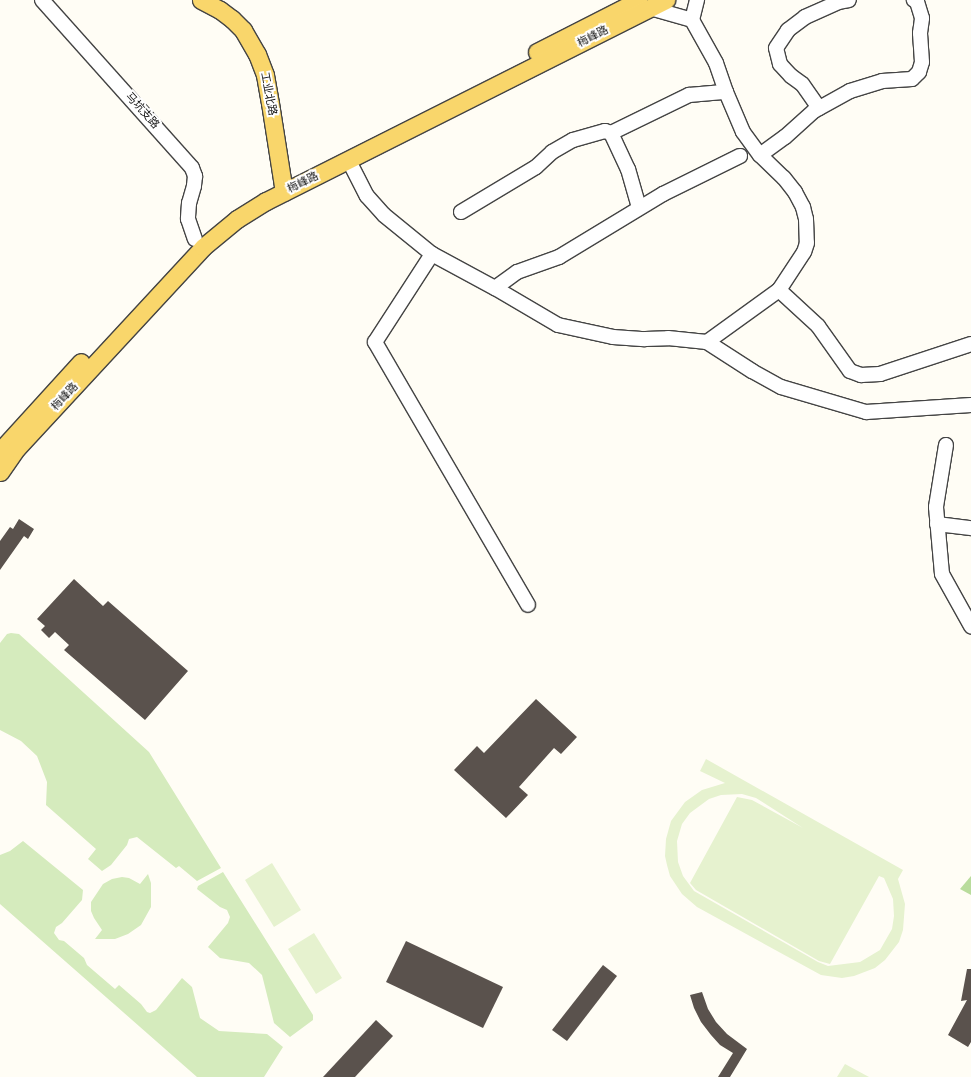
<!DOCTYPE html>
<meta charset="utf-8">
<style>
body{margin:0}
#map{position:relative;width:971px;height:1077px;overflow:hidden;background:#fffdf5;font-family:Bitter,"Noto Sans SC",serif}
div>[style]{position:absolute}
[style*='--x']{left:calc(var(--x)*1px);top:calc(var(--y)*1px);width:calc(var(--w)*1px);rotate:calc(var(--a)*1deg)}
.green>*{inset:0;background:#d5ebbd}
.forest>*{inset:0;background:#b9dc9c}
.pitch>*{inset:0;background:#e6f2cf}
.building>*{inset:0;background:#5a524d}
.roads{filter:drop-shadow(1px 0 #444) drop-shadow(-1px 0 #444) drop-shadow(0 1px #444) drop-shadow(0 -1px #444)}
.minor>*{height:14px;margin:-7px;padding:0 7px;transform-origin:7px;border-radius:7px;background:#fff}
.major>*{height:17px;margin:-8.5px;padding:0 8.5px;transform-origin:8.5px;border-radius:8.5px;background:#f9d66b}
span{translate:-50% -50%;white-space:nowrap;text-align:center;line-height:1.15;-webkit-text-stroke:4px #fff;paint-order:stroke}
.street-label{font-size:11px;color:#111}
</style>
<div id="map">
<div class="green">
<div style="clip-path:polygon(11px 633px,19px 634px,149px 752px,221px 868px,197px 881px,179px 866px,176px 868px,137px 837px,129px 839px,127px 845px,111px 865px,102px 871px,88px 859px,96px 849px,46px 805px,47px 782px,37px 756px,21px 741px,0 730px,0 643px,7px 634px)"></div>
<div style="clip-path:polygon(23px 841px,83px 890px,82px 900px,62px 923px,56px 927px,54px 933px,59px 940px,64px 941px,84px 958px,87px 965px,115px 989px,119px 985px,141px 1004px,147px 1012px,150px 1013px,156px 1010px,182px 978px,192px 987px,200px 1018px,219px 1031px,267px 1034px,283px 1047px,264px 1077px,197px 1077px,0 904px,0 855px,10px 851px)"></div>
<div style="clip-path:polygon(223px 872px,313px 1015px,313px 1020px,290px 1037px,274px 1023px,262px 975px,249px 963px,220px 958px,208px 947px,228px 923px,230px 917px,227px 910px,220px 907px,197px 889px,198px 886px)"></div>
<div style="clip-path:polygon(148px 874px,151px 883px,151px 907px,141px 925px,128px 934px,115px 939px,95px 939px,102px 930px,94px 918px,91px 911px,91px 902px,103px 884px,112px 879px,122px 877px,129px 878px,140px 884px)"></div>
</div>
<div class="forest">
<div style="clip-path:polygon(971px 876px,971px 895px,960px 889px)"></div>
</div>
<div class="pitch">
<div style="clip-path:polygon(evenodd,706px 759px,903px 870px,898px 879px,905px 904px,903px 930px,899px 942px,885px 960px,875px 968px,854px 976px,842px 978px,821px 975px,697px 907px,682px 894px,670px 876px,667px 865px,665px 856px,666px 839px,671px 821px,685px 802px,702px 790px,725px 783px,700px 771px,706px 759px,742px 794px,756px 798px,803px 828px,752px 800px,737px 797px,690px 883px,696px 890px,819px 961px,830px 964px,879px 876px,884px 878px,893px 899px,894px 916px,892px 929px,880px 950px,860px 962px,828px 966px,818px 962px,694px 891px,683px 876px,678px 862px,677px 841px,682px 824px,690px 813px,709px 799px,721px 795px,742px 794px)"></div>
<div style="clip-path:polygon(272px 863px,301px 910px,274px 927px,245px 880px)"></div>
<div style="clip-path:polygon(314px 933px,342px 978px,316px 994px,288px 949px)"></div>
<div style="clip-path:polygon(845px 1064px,869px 1077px,837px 1077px)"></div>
</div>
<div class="building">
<div style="clip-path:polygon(19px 519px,34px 529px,28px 539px,24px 536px,0 570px,0 541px,10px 527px,13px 529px)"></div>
<div style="clip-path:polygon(74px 579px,103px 606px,108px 601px,188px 671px,145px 720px,64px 650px,69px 645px,55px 632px,49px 638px,41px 630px,45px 626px,37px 619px)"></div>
<div style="clip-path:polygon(536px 699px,577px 737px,561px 754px,554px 748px,519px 787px,528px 795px,506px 818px,454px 770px,477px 746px,484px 753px)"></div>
<div style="clip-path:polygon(406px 941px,503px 987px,483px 1028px,386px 982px)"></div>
<div style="clip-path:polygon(603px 965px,617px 976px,567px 1041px,552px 1030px)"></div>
<div style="clip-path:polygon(967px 969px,971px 969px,971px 1042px,968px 1047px,948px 1035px,967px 1000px,961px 1001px)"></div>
<div style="clip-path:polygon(702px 992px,708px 1009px,716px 1022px,727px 1034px,747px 1049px,730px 1077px,718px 1077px,733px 1053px,720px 1045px,711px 1035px,701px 1022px,694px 1008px,690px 995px)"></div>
<div style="clip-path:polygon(376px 1020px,393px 1036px,355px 1077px,323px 1077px)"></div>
</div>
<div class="roads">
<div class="minor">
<div style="--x:42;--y:0;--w:225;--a:48.2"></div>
<div style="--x:192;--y:168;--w:9;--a:69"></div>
<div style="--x:195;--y:176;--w:10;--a:96"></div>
<div style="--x:194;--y:186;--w:18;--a:106"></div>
<div style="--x:189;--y:203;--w:16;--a:94"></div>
<div style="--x:188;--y:219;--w:21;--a:71"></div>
<div style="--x:650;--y:8;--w:44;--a:15.9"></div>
<div style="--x:692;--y:20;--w:49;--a:60.8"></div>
<div style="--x:716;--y:63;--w:31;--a:71"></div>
<div style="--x:726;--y:92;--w:43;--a:67"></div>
<div style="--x:743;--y:132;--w:29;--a:54"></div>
<div style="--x:760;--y:155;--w:33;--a:44"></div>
<div style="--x:784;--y:178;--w:18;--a:52"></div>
<div style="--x:795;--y:192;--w:17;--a:62"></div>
<div style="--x:803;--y:207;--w:12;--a:76"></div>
<div style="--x:806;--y:219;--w:24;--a:88"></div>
<div style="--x:807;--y:243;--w:9;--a:108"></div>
<div style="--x:804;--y:252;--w:45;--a:123.3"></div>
<div style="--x:779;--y:290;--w:89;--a:144.2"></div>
<div style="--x:692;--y:20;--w:21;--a:-76"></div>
<div style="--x:819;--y:108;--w:29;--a:-125"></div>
<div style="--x:802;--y:84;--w:14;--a:-144"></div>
<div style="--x:791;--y:76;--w:16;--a:-133"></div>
<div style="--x:780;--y:64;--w:16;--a:-104"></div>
<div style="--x:776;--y:48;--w:22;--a:-56"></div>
<div style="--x:788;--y:30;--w:21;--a:-37"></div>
<div style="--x:805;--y:17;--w:36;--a:-24"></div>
<div style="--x:838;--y:2;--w:11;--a:-10"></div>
<div style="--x:611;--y:133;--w:40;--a:65"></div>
<div style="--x:628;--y:169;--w:40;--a:74"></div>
<div style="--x:760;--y:155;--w:31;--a:-36"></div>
<div style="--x:785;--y:137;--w:39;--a:-42"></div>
<div style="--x:814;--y:111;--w:41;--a:-29.1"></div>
<div style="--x:850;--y:91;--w:34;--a:-17"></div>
<div style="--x:882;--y:81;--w:30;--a:-4"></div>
<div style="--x:912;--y:79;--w:10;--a:-45"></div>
<div style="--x:919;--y:72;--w:10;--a:-73"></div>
<div style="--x:922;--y:62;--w:29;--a:-94"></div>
<div style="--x:920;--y:33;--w:15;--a:-82"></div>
<div style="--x:922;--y:18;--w:17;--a:-107"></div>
<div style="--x:917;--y:2;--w:4;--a:-146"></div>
<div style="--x:349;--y:161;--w:39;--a:63"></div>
<div style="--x:367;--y:196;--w:25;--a:48"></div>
<div style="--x:384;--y:215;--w:62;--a:39.1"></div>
<div style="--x:432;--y:254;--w:72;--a:28.4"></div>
<div style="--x:495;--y:288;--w:73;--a:30.4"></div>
<div style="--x:558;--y:325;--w:56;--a:12.3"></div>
<div style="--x:613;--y:337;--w:32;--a:4"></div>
<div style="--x:645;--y:339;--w:23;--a:-2"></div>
<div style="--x:668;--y:338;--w:39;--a:6"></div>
<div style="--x:707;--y:342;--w:54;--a:32.8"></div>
<div style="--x:752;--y:371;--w:33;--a:29"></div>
<div style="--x:781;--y:387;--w:89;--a:16.4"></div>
<div style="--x:866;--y:412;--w:105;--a:-3.8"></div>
<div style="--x:461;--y:212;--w:87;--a:-31"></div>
<div style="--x:536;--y:167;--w:22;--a:-43"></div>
<div style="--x:552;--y:152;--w:24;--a:-30"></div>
<div style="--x:573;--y:140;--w:33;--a:-16"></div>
<div style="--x:605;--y:131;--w:6;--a:18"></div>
<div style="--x:611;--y:133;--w:87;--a:-26"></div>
<div style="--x:689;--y:95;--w:37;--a:-5"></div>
<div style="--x:432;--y:254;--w:105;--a:122.9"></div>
<div style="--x:375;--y:342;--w:304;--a:59.8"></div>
<div style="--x:495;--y:288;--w:27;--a:-36"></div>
<div style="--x:517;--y:272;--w:45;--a:-19.7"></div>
<div style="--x:559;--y:257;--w:122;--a:-31.2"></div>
<div style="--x:663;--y:194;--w:86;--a:-26.3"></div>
<div style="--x:779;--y:290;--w:53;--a:42.7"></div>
<div style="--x:818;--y:326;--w:55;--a:54.6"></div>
<div style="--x:850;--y:371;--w:12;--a:20"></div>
<div style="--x:861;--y:375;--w:19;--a:-3"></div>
<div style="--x:880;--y:374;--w:96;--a:-18.2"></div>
<div style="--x:946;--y:445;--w:63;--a:99.2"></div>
<div style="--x:936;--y:507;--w:67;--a:84.9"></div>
<div style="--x:942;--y:574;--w:60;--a:60.9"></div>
<div style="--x:937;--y:524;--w:34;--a:7"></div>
</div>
<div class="major">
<div style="--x:201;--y:0;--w:21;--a:28"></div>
<div style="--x:220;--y:10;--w:15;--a:37"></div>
<div style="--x:232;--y:19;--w:16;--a:45"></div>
<div style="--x:243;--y:30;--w:28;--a:60"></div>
<div style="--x:257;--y:54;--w:22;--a:69"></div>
<div style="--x:265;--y:75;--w:28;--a:80"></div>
<div style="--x:270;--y:103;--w:90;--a:81.1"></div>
<div style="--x:537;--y:52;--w:114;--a:-27"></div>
<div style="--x:0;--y:451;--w:120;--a:-47.7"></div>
<div style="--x:0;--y:472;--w:29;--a:-55"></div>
<div style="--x:17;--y:448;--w:274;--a:-47.2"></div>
<div style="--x:203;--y:247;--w:44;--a:-39.5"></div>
<div style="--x:237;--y:219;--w:34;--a:-32"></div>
<div style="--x:266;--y:201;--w:448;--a:-26.7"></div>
</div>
</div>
<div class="street-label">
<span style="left:593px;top:37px;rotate:-27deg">梅峰路</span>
<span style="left:268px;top:94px;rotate:79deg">工业北路</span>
<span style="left:142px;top:111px;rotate:48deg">马坑支路</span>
<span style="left:303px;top:183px;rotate:-26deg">梅峰路</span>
<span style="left:65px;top:397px;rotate:-47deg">梅峰路</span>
</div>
</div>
